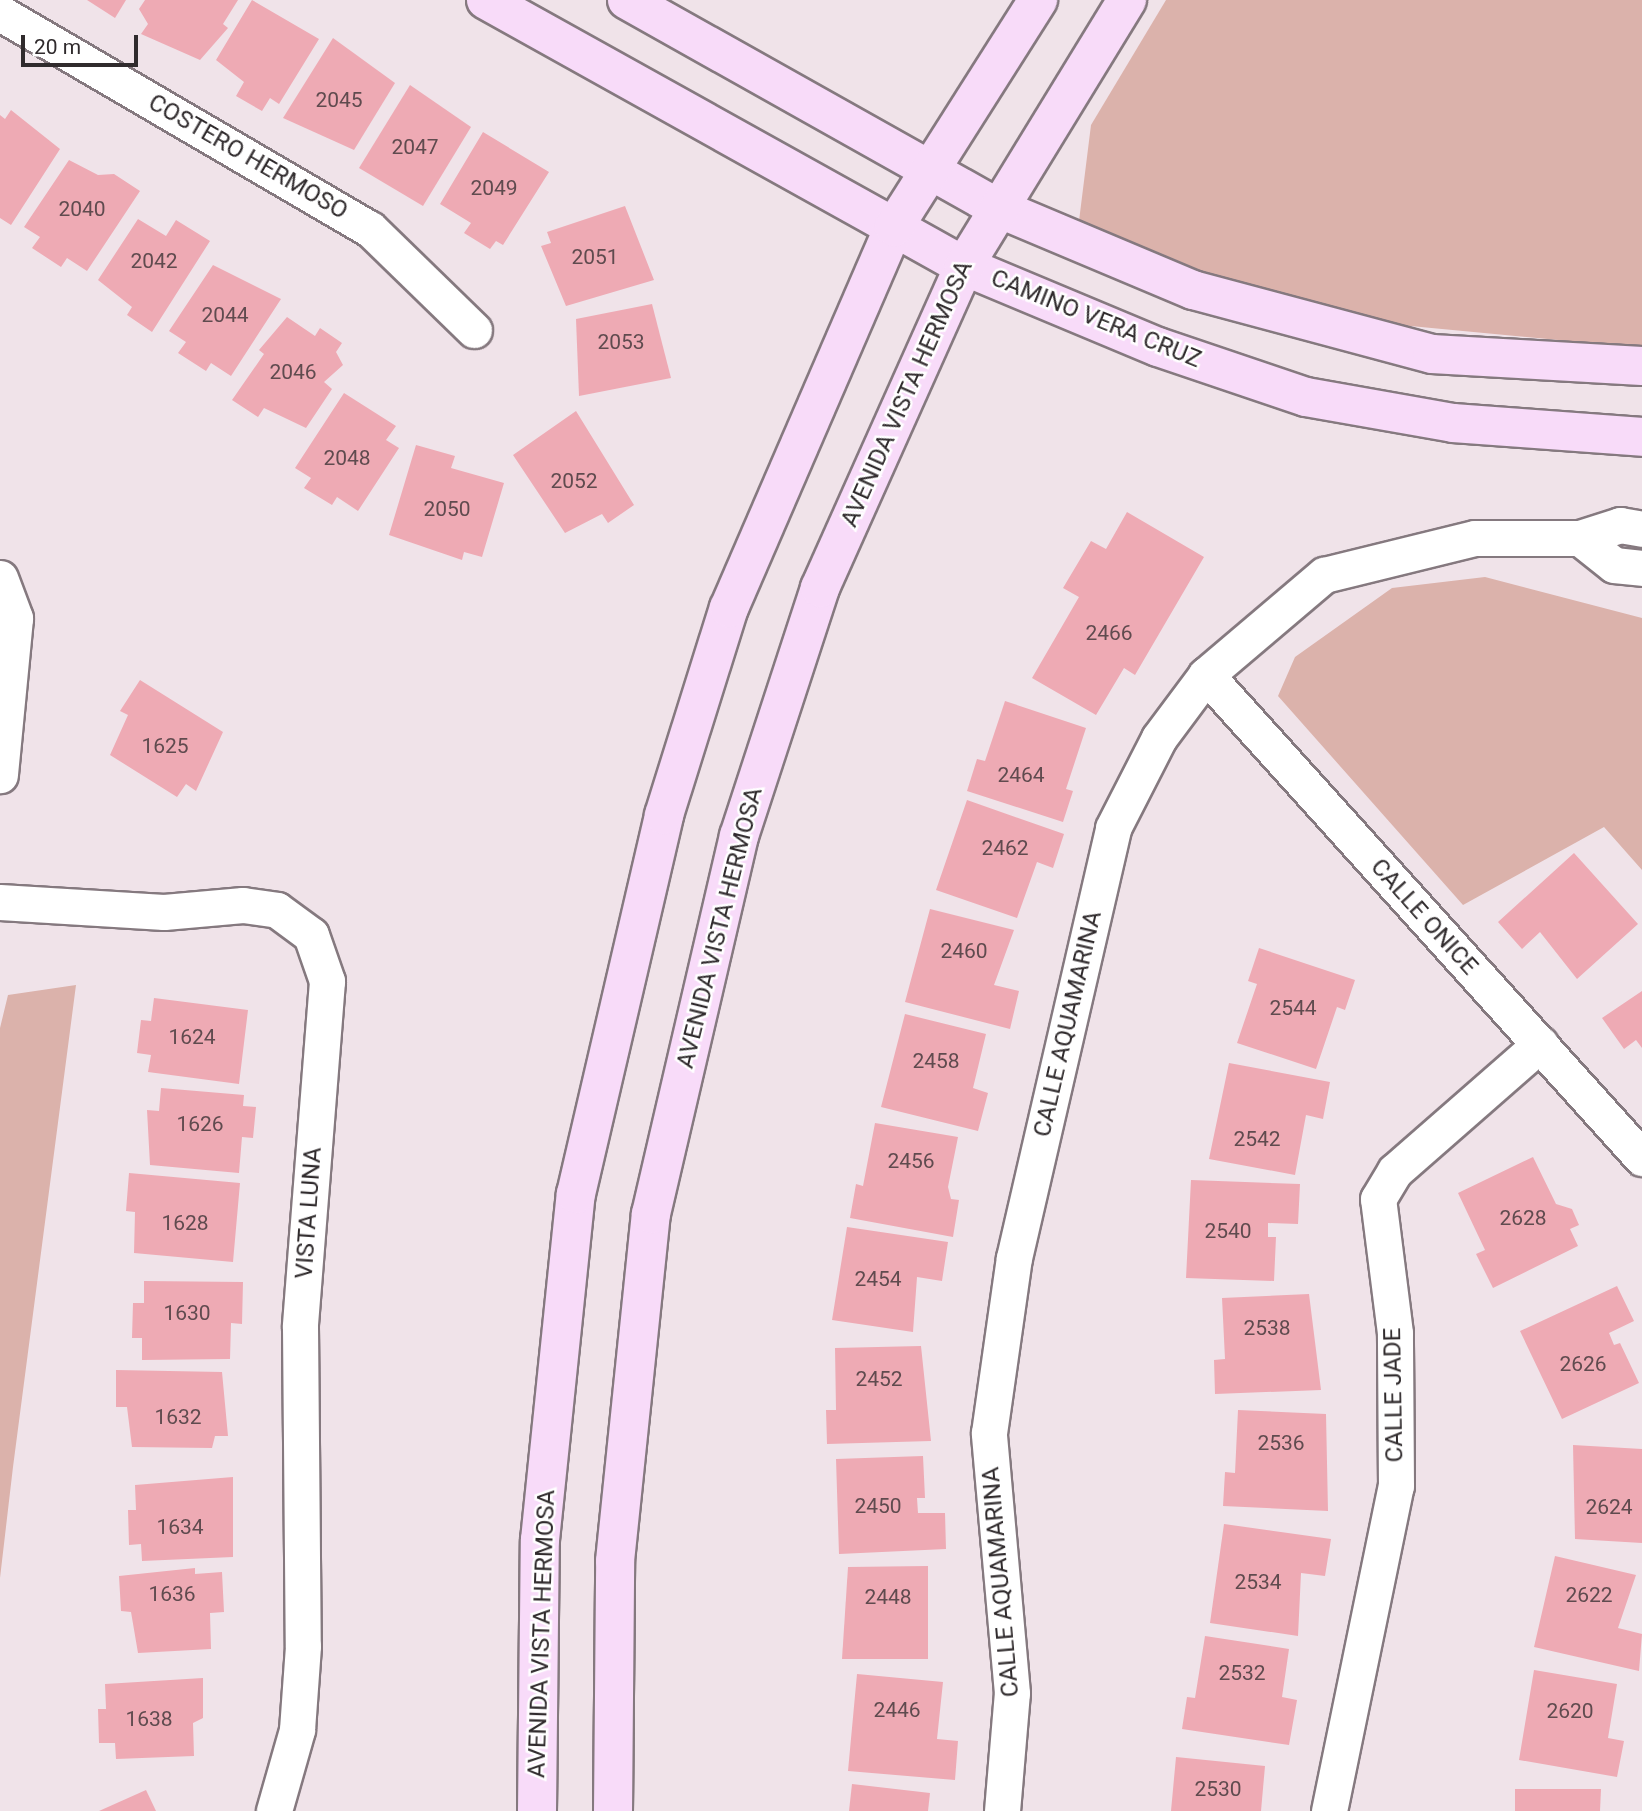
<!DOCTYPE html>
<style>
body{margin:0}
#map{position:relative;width:1642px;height:1811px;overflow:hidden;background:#f0e3e9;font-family:Roboto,sans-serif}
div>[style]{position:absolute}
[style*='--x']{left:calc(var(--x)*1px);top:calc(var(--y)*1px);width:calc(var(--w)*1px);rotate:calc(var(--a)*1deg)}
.green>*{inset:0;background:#dbb2ab}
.building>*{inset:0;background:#eeaab4}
.roads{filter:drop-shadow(2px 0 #85797f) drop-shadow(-2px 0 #85797f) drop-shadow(0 2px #85797f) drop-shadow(0 -2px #85797f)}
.minor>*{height:35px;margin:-17.5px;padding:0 17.5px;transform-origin:17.5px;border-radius:17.5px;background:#fff}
.secondary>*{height:38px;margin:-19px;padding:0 19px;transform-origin:19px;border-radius:19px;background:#f8dbf9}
span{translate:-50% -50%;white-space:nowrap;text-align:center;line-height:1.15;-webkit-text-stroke:5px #fff;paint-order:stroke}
.number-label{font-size:21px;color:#604b4f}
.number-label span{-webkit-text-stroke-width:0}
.street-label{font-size:24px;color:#302b2d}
.scale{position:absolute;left:21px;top:35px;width:117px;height:32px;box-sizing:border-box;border:4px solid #302b2d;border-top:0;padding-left:9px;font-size:21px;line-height:24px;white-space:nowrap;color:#302b2d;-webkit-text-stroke:5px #fff;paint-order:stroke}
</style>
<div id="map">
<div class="green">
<div style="clip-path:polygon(1166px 0,1642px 0,1642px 348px,1379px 323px,1253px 293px,1078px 229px,1091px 125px)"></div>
<div style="clip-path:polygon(1485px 577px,1642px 618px,1642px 870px,1604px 827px,1463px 905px,1278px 696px,1295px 657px,1392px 588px)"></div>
<div style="clip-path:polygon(76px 985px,13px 1467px,0 1578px,0 1028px,8px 995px)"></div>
</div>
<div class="building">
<div style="clip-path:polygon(87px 0,126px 0,115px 18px)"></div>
<div style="clip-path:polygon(145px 0,238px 0,223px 24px,228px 28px,200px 60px,141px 34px,148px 24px,139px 9px)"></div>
<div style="clip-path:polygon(252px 0,319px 39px,279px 104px,270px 98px,262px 111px,236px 96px,244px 82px,216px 60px)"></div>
<div style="clip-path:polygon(333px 38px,395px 83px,354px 150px,283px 118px)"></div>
<div style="clip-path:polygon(410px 85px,471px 127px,423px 206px,359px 168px)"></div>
<div style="clip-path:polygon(11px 110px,60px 149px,11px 225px,0 218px,0 115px,5px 119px)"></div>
<div style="clip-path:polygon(483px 132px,549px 172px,503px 245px,496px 241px,490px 249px,464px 233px,471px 223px,440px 204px)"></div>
<div style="clip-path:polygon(69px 160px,98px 175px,114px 174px,140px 191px,87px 271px,67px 258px,61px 267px,32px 248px,40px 237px,24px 227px)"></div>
<div style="clip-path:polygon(625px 206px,654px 280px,566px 306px,541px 246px,551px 243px,547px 232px)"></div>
<div style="clip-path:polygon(138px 219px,166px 236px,176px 220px,210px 241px,152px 332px,127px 315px,132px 307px,98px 280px)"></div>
<div style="clip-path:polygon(213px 265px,281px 299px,231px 376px,211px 363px,206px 371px,178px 353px,186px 342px,169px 331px)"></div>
<div style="clip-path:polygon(652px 304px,671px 378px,579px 396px,576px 319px)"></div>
<div style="clip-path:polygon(287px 317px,315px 336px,320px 328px,342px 343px,336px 352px,343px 365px,324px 382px,332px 389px,306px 428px,264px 408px,258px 417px,232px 400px,264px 354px,259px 350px)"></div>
<div style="clip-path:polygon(344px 393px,396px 426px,386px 440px,399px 448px,358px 511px,337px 497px,332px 505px,304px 488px,311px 478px,295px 468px)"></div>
<div style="clip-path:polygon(576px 411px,634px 505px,608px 523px,602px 514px,565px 533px,513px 455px)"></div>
<div style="clip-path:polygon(416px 445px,455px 456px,451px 468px,504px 483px,482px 557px,464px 552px,462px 560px,389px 535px)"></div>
<div style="clip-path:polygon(1127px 512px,1204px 557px,1135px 675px,1124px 668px,1096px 715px,1032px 678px,1079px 597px,1063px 588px,1091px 541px,1106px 549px)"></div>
<div style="clip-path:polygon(140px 680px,223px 732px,196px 791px,186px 784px,177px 797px,110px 755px,128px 715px,120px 711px)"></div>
<div style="clip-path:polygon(1005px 701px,1086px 728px,1066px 789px,1073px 791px,1063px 822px,967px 791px,977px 759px,985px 761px)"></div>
<div style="clip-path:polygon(967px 800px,1064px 834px,1053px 868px,1037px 862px,1017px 918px,936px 890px)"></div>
<div style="clip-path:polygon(1574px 853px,1638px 924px,1577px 979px,1540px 932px,1522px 949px,1498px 922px)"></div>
<div style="clip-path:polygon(930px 909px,1014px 930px,994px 985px,1019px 991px,1010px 1029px,905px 1002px)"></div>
<div style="clip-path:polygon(1259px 948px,1355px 980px,1345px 1010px,1337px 1007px,1316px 1069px,1237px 1043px,1257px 984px,1248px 981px)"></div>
<div style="clip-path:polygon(1642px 991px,1642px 1048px,1636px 1040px,1624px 1049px,1602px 1018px)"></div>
<div style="clip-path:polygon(154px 998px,248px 1010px,239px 1084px,148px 1072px,151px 1055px,137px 1053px,141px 1020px,151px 1021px)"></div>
<div style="clip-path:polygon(905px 1014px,986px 1034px,973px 1088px,988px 1093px,978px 1131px,881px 1107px)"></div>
<div style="clip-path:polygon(1229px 1063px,1330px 1082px,1323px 1119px,1306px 1115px,1295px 1175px,1209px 1159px)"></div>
<div style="clip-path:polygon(161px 1088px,244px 1095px,243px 1106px,256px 1107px,253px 1138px,242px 1137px,239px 1173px,150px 1165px,147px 1110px,159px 1111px)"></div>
<div style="clip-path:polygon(875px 1123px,958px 1137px,948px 1187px,951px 1199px,959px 1200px,953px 1237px,850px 1218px,856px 1184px,863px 1186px)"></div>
<div style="clip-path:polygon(1533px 1157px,1556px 1204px,1572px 1209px,1579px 1225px,1570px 1229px,1578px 1246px,1493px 1288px,1476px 1254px,1485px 1250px,1458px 1193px)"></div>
<div style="clip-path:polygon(129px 1173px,240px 1183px,233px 1262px,134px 1253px,135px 1212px,126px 1211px)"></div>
<div style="clip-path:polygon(1191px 1180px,1300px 1184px,1298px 1224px,1268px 1223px,1268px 1237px,1276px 1237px,1274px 1281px,1186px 1278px)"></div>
<div style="clip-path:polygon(847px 1227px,948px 1242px,942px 1281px,917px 1277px,913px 1332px,832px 1320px)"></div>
<div style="clip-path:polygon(144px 1281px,243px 1282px,242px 1324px,231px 1323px,230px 1359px,142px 1360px,142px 1338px,132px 1338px,133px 1303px,144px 1303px)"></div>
<div style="clip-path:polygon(1617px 1286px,1634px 1321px,1609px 1333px,1614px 1345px,1620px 1343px,1639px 1383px,1562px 1419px,1520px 1331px)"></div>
<div style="clip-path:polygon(1309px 1294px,1321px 1390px,1215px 1394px,1214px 1360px,1225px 1359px,1222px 1298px)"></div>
<div style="clip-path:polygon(921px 1346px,931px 1441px,827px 1444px,826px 1410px,836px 1410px,835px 1348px)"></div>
<div style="clip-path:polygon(116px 1370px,222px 1372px,228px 1436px,215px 1436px,212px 1448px,132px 1447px,127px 1407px,116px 1407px)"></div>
<div style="clip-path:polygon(1238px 1410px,1326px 1414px,1328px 1511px,1223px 1506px,1225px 1472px,1235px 1473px)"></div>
<div style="clip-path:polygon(1573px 1445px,1642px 1449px,1642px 1543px,1575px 1539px)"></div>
<div style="clip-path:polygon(923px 1456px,925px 1498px,917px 1498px,918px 1513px,945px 1513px,946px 1549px,839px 1554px,836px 1459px)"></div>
<div style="clip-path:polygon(233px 1477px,233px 1557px,142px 1561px,141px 1544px,129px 1545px,128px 1510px,136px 1510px,135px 1485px)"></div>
<div style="clip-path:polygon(1224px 1524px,1331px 1539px,1325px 1576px,1301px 1573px,1298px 1636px,1210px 1623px)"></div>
<div style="clip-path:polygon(1555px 1556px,1636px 1575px,1618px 1628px,1642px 1634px,1639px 1671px,1534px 1647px)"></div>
<div style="clip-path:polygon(928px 1566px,928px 1659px,842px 1659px,848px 1567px)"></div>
<div style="clip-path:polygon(195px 1568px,195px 1574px,222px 1572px,224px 1612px,210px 1613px,211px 1649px,138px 1653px,131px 1612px,121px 1611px,119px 1576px)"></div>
<div style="clip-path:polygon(1205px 1636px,1289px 1649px,1282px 1697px,1297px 1700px,1289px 1745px,1182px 1729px,1187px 1697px,1195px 1698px)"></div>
<div style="clip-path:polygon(1534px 1670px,1617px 1684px,1608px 1738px,1624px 1741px,1617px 1777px,1519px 1760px)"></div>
<div style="clip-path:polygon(857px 1674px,943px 1682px,937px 1739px,958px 1741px,955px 1780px,848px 1771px)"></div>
<div style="clip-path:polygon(203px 1678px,203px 1718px,193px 1723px,194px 1756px,116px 1759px,115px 1743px,99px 1743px,98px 1709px,106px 1709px,105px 1684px)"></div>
<div style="clip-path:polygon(1176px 1757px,1265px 1766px,1261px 1811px,1171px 1811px)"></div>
<div style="clip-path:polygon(852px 1784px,930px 1793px,928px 1811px,849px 1811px)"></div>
<div style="clip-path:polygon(1515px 1789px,1601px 1789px,1600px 1811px,1515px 1811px)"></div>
<div style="clip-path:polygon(146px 1790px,156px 1811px,99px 1811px)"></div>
</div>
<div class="roads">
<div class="minor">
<div style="--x:0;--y:13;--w:428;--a:30.3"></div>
<div style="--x:370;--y:229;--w:145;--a:44.2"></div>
<div style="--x:1580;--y:538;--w:43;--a:38.5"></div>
<div style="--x:1614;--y:565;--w:28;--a:6"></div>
<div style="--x:0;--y:578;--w:43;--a:69.4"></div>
<div style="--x:15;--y:618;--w:158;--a:95.5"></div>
<div style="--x:1206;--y:675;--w:651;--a:47.93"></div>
<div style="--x:0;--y:902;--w:164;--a:3.5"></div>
<div style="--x:164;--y:912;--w:79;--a:-5.1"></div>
<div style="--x:243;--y:905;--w:34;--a:8"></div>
<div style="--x:277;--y:910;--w:42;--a:36.3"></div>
<div style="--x:311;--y:935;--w:49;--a:70.8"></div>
<div style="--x:327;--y:981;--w:347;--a:94.5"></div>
<div style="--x:300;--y:1327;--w:319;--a:89.5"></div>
<div style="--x:303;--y:1646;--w:84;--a:94.1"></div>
<div style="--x:297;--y:1730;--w:84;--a:105.9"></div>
<div style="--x:1002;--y:1811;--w:118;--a:-85.2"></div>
<div style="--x:1012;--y:1693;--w:261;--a:-95.1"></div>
<div style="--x:989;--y:1433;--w:177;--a:-81.9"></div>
<div style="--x:1014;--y:1258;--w:441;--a:-77"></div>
<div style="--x:1113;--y:828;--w:101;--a:-62.9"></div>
<div style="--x:1159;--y:738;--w:79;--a:-53.3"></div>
<div style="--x:1206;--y:675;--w:155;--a:-40.3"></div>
<div style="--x:1324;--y:575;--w:155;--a:-13.8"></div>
<div style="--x:1475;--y:538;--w:105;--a:0"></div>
<div style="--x:1580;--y:538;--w:42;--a:-18"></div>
<div style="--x:1620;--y:525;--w:22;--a:10"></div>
<div style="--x:1329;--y:1811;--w:332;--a:-78.4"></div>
<div style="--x:1396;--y:1486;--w:153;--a:-90.4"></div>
<div style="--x:1395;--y:1333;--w:135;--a:-97.2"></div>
<div style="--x:1378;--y:1199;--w:33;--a:-59"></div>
<div style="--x:1395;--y:1171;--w:193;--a:-41.2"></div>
</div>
<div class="secondary">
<div style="--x:486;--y:0;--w:547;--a:29.1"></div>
<div style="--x:964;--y:266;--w:210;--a:22.7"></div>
<div style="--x:1158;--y:347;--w:156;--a:18.7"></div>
<div style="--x:1306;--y:397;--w:149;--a:10"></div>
<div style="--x:1453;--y:423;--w:190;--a:4.2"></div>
<div style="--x:627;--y:0;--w:425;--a:29.3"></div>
<div style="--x:998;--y:208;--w:212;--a:22.8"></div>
<div style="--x:1193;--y:290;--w:247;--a:15"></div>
<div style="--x:1432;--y:354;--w:210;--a:3.3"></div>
<div style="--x:537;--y:1811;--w:271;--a:-89.4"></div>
<div style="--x:540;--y:1540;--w:348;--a:-84.1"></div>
<div style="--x:576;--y:1194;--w:389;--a:-76.9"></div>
<div style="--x:664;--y:815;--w:217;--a:-72.6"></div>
<div style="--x:729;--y:608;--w:415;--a:-66.6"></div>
<div style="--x:894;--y:227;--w:269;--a:-57.6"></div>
<div style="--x:613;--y:1811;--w:250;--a:-89.5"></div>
<div style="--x:615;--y:1561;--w:349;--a:-84.1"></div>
<div style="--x:651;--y:1214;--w:388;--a:-76.9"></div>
<div style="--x:739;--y:836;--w:261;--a:-71.9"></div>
<div style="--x:820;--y:588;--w:353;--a:-65.9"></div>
<div style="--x:964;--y:266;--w:312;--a:-58.5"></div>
</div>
</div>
<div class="number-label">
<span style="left:339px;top:100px">2045</span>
<span style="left:415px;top:147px">2047</span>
<span style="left:494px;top:188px">2049</span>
<span style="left:82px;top:209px">2040</span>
<span style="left:595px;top:257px">2051</span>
<span style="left:154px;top:261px">2042</span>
<span style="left:225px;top:315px">2044</span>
<span style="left:621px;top:342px">2053</span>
<span style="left:293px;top:372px">2046</span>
<span style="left:347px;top:458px">2048</span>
<span style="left:574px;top:481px">2052</span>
<span style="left:447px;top:509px">2050</span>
<span style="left:1109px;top:633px">2466</span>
<span style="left:165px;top:746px">1625</span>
<span style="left:1021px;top:775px">2464</span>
<span style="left:1005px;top:848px">2462</span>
<span style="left:964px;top:951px">2460</span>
<span style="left:1293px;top:1008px">2544</span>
<span style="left:192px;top:1037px">1624</span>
<span style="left:936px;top:1061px">2458</span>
<span style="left:200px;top:1124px">1626</span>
<span style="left:1257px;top:1139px">2542</span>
<span style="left:911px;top:1161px">2456</span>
<span style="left:1523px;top:1218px">2628</span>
<span style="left:185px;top:1223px">1628</span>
<span style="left:1228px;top:1231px">2540</span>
<span style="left:878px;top:1279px">2454</span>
<span style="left:187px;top:1313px">1630</span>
<span style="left:1267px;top:1328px">2538</span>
<span style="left:1583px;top:1364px">2626</span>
<span style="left:879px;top:1379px">2452</span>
<span style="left:178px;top:1417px">1632</span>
<span style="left:1281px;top:1443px">2536</span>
<span style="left:878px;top:1506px">2450</span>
<span style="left:1609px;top:1507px">2624</span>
<span style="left:180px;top:1527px">1634</span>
<span style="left:1258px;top:1582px">2534</span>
<span style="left:172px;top:1594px">1636</span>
<span style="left:1589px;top:1595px">2622</span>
<span style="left:888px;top:1597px">2448</span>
<span style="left:1242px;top:1673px">2532</span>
<span style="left:897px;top:1710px">2446</span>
<span style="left:1570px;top:1711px">2620</span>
<span style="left:149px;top:1719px">1638</span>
<span style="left:1218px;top:1789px">2530</span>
</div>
<div class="street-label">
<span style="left:248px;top:157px;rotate:30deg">COSTERO HERMOSO</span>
<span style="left:1096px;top:319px;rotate:22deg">CAMINO VERA CRUZ</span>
<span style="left:907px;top:394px;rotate:-66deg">AVENIDA VISTA HERMOSA</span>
<span style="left:1424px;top:917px;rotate:48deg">CALLE ONICE</span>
<span style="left:720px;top:928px;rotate:-76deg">AVENIDA VISTA HERMOSA</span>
<span style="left:1068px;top:1024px;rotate:-77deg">CALLE AQUAMARINA</span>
<span style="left:309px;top:1213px;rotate:-86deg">VISTA LUNA</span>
<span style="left:1394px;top:1395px;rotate:-91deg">CALLE JADE</span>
<span style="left:1001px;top:1582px;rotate:-95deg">CALLE AQUAMARINA</span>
<span style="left:542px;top:1634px;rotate:-88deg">AVENIDA VISTA HERMOSA</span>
</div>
<div class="scale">20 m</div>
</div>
